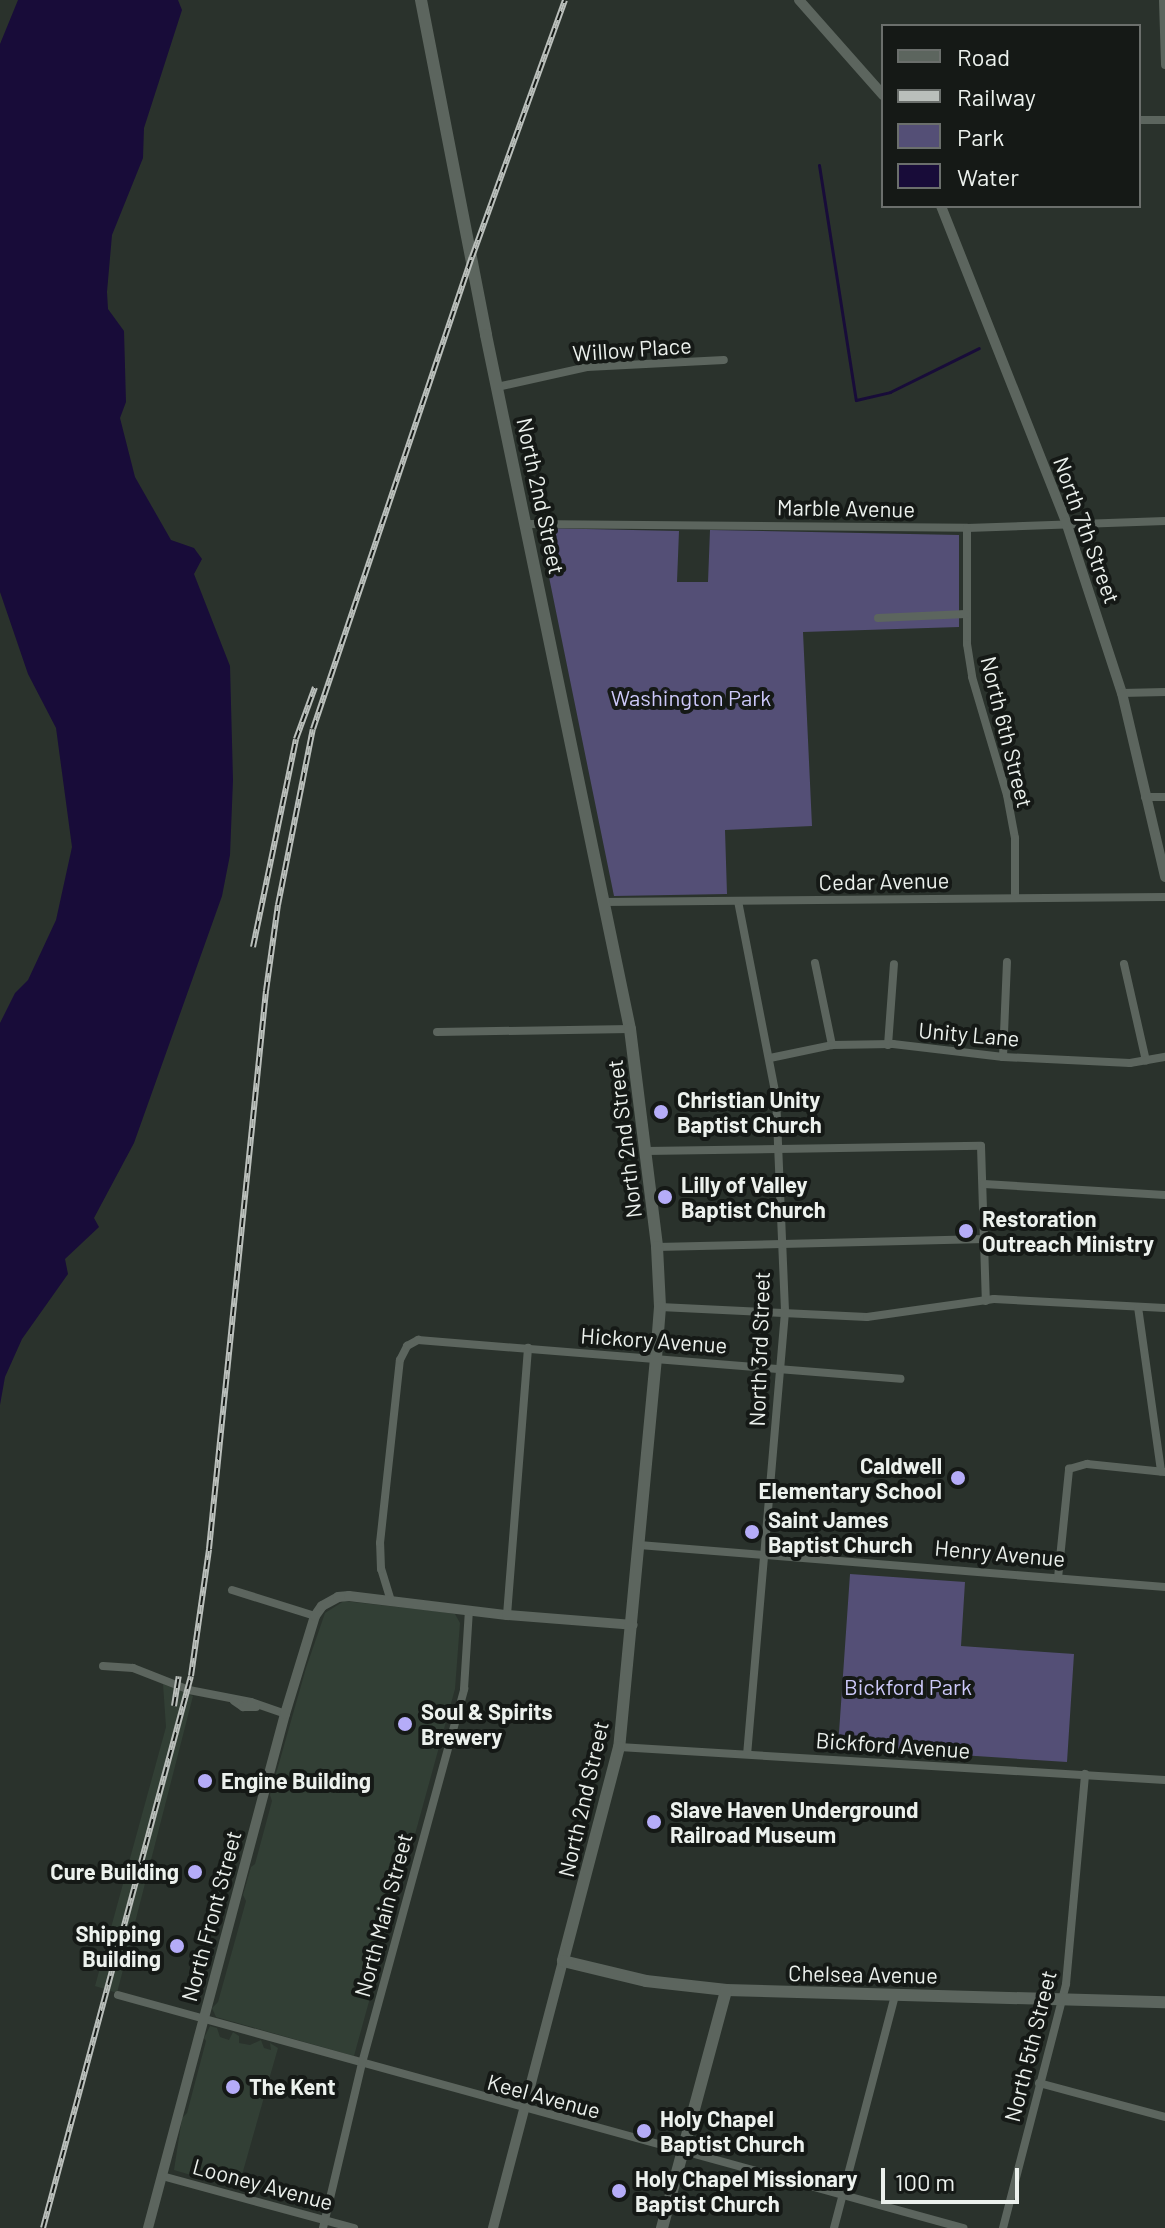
<!DOCTYPE html>
<style>
body{margin:0}
#map{position:relative;width:1165px;height:2228px;overflow:hidden;background:#2a322c;font-family:Barlow,sans-serif}
div>[style]{position:absolute}
[style*='--x']{left:calc(var(--x)*1px);top:calc(var(--y)*1px);width:calc(var(--w)*1px);rotate:calc(var(--a)*1deg)}
.built>*{inset:0;background:#323f35}
.green>*{inset:0;background:#544f76}
.water>*{inset:0;background:#180c39}
.stream>*{height:3px;margin:-1.5px;padding:0 1.5px;transform-origin:1.5px;border-radius:1.5px;background:#180c39}
.minor>*{height:8px;margin:-4px;padding:0 4px;transform-origin:4px;border-radius:4px;background:#5c655e}
.tertiary>*{height:10px;margin:-5px;padding:0 5px;transform-origin:5px;border-radius:5px;background:#5c655e}
.secondary>*{height:12px;margin:-6px;padding:0 6px;transform-origin:6px;border-radius:6px;background:#5c655e}
.rail>*{height:6px;margin-top:-3px;transform-origin:0;background:repeating-linear-gradient(90deg,#151916 0 9px,#babfbb 0 18px);box-sizing:border-box;border-block:2px solid #babfbb}
.dots>*{width:22px;height:22px;translate:-50% -50%;box-sizing:border-box;border:4px solid #151916;border-radius:50%}
span{translate:-50% -50%;white-space:nowrap;text-align:center;line-height:1.15;-webkit-text-stroke:8px #151916;paint-order:stroke}
.street-label{font-size:22px;color:#ecf1ed}
.park-label{font-size:22px;color:#cdc9fa}
.poi-label{font-size:22px;color:#ecf1ed;font-weight:700}
.left{translate:0 -50%;text-align:left}
.right{translate:-100% -50%;text-align:right}
.legend{position:absolute;left:881px;top:24px;width:260px;height:184px;box-sizing:border-box;background:#151916;border:2px solid #6b6f6c;margin:0;padding:10px 14px;list-style:none;font-size:24px;color:#ecf1ed}
.legend li{display:flex;align-items:center;gap:16px;height:40px}
.legend b{width:40px;border:2px solid #6b6f6c}
.scale{position:absolute;left:881px;top:2168px;width:138px;height:36px;box-sizing:border-box;border:4px solid #ecf1ed;border-top:0;padding-left:10px;font-size:24px;line-height:28px;white-space:nowrap;color:#ecf1ed;-webkit-text-stroke:6px #151916;paint-order:stroke}
</style>
<div id="map">
<div class="built">
<div style="clip-path:polygon(344px 1601px,443px 1612px,455px 1614px,460px 1623px,455px 1689px,354px 2056px,216px 2017px,212px 2008px,218px 2002px,246px 1901px,243px 1895px,251px 1867px,255px 1864px,272px 1801px,270px 1795px,306px 1668px,325px 1613px)"></div>
<div style="clip-path:polygon(163px 1684px,193px 1696px,117px 1993px,95px 1986px,166px 1727px)"></div>
<div style="clip-path:polygon(210px 2026px,217px 2028px,220px 2037px,229px 2040px,233px 2032px,239px 2036px,239px 2043px,250px 2045px,261px 2040px,264px 2048px,271px 2050px,270px 2043px,278px 2048px,238px 2189px,174px 2170px,182px 2118px,187px 2113px,206px 2041px,204px 2038px)"></div>
</div>
<div class="green">
<div style="clip-path:polygon(539px 528px,679px 531px,677px 582px,708px 582px,710px 530px,959px 535px,959px 627px,803px 632px,812px 826px,725px 830px,727px 894px,614px 896px)"></div>
<div style="clip-path:polygon(850px 1574px,965px 1582px,961px 1646px,1074px 1654px,1067px 1762px,838px 1747px)"></div>
</div>
<div class="water">
<div style="clip-path:polygon(18px 0,178px 0,182px 10px,144px 128px,143px 158px,112px 235px,107px 292px,108px 309px,124px 331px,126px 402px,120px 418px,135px 477px,171px 540px,194px 548px,202px 559px,194px 574px,230px 666px,233px 780px,230px 855px,222px 896px,134px 1143px,94px 1218px,99px 1227px,65px 1259px,68px 1274px,22px 1339px,5px 1377px,0 1405px,0 1023px,15px 993px,28px 980px,56px 920px,72px 847px,56px 728px,28px 674px,0 592px,0 44px)"></div>
</div>
<div class="stream">
<div style="--x:819;--y:165;--w:238;--a:81.1"></div>
<div style="--x:856;--y:400;--w:35;--a:-13"></div>
<div style="--x:890;--y:392;--w:99;--a:-26.3"></div>
</div>
<div class="minor">
<div style="--x:1163;--y:0;--w:65;--a:88.2"></div>
<div style="--x:1139;--y:120;--w:26;--a:0"></div>
<div style="--x:497;--y:387;--w:92;--a:-12.5"></div>
<div style="--x:587;--y:367;--w:137;--a:-2.9"></div>
<div style="--x:526;--y:524;--w:441;--a:0.5"></div>
<div style="--x:967;--y:528;--w:198;--a:-2"></div>
<div style="--x:967;--y:528;--w:116;--a:90"></div>
<div style="--x:967;--y:644;--w:33;--a:81"></div>
<div style="--x:972;--y:677;--w:123;--a:73.5"></div>
<div style="--x:1007;--y:795;--w:44;--a:79.5"></div>
<div style="--x:1015;--y:838;--w:60;--a:90"></div>
<div style="--x:878;--y:618;--w:88;--a:-2.6"></div>
<div style="--x:1122;--y:693;--w:43;--a:-1.3"></div>
<div style="--x:1145;--y:797;--w:20;--a:0"></div>
<div style="--x:738;--y:901;--w:199;--a:79"></div>
<div style="--x:776;--y:1096;--w:216;--a:87.6"></div>
<div style="--x:785;--y:1312;--w:443;--a:94.9"></div>
<div style="--x:603;--y:902;--w:562;--a:-0.51"></div>
<div style="--x:815;--y:963;--w:84;--a:78.3"></div>
<div style="--x:1124;--y:964;--w:99;--a:77.2"></div>
<div style="--x:437;--y:1032;--w:193;--a:-0.9"></div>
<div style="--x:888;--y:1045;--w:81;--a:-85.8"></div>
<div style="--x:1003;--y:1057;--w:95;--a:-87.6"></div>
<div style="--x:770;--y:1058;--w:63;--a:-11.8"></div>
<div style="--x:832;--y:1045;--w:61;--a:-0.9"></div>
<div style="--x:893;--y:1044;--w:111;--a:6.7"></div>
<div style="--x:1003;--y:1057;--w:127;--a:2.7"></div>
<div style="--x:1130;--y:1063;--w:36;--a:-10"></div>
<div style="--x:646;--y:1151;--w:335;--a:-0.9"></div>
<div style="--x:981;--y:1146;--w:155;--a:88.2"></div>
<div style="--x:984;--y:1184;--w:181;--a:3.5"></div>
<div style="--x:657;--y:1247;--w:328;--a:-1.4"></div>
<div style="--x:660;--y:1307;--w:207;--a:2.8"></div>
<div style="--x:867;--y:1317;--w:128;--a:-8.1"></div>
<div style="--x:994;--y:1299;--w:171;--a:3"></div>
<div style="--x:1138;--y:1307;--w:166;--a:82"></div>
<div style="--x:639;--y:1545;--w:528;--a:4.57"></div>
<div style="--x:1058;--y:1578;--w:110;--a:-84.2"></div>
<div style="--x:1069;--y:1469;--w:19;--a:-16"></div>
<div style="--x:1087;--y:1464;--w:78;--a:5.9"></div>
<div style="--x:232;--y:1590;--w:87;--a:17.4"></div>
<div style="--x:391;--y:1601;--w:34;--a:-107"></div>
<div style="--x:381;--y:1569;--w:26;--a:-92"></div>
<div style="--x:380;--y:1543;--w:184;--a:-83.8"></div>
<div style="--x:400;--y:1360;--w:16;--a:-63"></div>
<div style="--x:407;--y:1346;--w:13;--a:-29"></div>
<div style="--x:418;--y:1340;--w:484;--a:4.6"></div>
<div style="--x:507;--y:1615;--w:268;--a:-85.5"></div>
<div style="--x:103;--y:1666;--w:30;--a:4"></div>
<div style="--x:133;--y:1668;--w:60;--a:21.4"></div>
<div style="--x:189;--y:1690;--w:63;--a:11"></div>
<div style="--x:251;--y:1702;--w:36;--a:19"></div>
<div style="--x:234;--y:1701;--w:11;--a:34"></div>
<div style="--x:243;--y:1707;--w:13;--a:0"></div>
<div style="--x:619;--y:1747;--w:547;--a:3.46"></div>
<div style="--x:118;--y:1995;--w:877;--a:15.42"></div>
<div style="--x:1039;--y:2083;--w:131;--a:15.1"></div>
<div style="--x:162;--y:2176;--w:199;--a:15.2"></div>
<div style="--x:323;--y:2228;--w:170;--a:-76.7"></div>
<div style="--x:362;--y:2063;--w:388;--a:-74.7"></div>
<div style="--x:464;--y:1689;--w:79;--a:-86.4"></div>
<div style="--x:834;--y:2228;--w:241;--a:-75.3"></div>
<div style="--x:1003;--y:2228;--w:252;--a:-75.5"></div>
<div style="--x:1066;--y:1984;--w:211;--a:-84.8"></div>
</div>
<div class="tertiary">
<div style="--x:799;--y:0;--w:127;--a:48.5"></div>
<div style="--x:941;--y:206;--w:340;--a:68.4"></div>
<div style="--x:1066;--y:522;--w:180;--a:71.9"></div>
<div style="--x:1122;--y:693;--w:189;--a:76.8"></div>
<div style="--x:148;--y:2228;--w:532;--a:-75.08"></div>
<div style="--x:285;--y:1714;--w:102;--a:-73"></div>
<div style="--x:315;--y:1616;--w:12;--a:-55"></div>
<div style="--x:322;--y:1606;--w:18;--a:-29"></div>
<div style="--x:338;--y:1597;--w:11;--a:-5"></div>
<div style="--x:349;--y:1596;--w:159;--a:6.9"></div>
<div style="--x:507;--y:1615;--w:126;--a:4.5"></div>
<div style="--x:493;--y:2228;--w:276;--a:-75.3"></div>
</div>
<div class="secondary">
<div style="--x:421;--y:0;--w:341;--a:79"></div>
<div style="--x:486;--y:335;--w:709;--a:78.28"></div>
<div style="--x:630;--y:1029;--w:220;--a:82.9"></div>
<div style="--x:657;--y:1247;--w:60;--a:87.1"></div>
<div style="--x:660;--y:1307;--w:51;--a:94.5"></div>
<div style="--x:656;--y:1358;--w:391;--a:95.4"></div>
<div style="--x:619;--y:1747;--w:221;--a:104.7"></div>
<div style="--x:563;--y:1961;--w:85;--a:13.5"></div>
<div style="--x:646;--y:1981;--w:81;--a:6.4"></div>
<div style="--x:726;--y:1990;--w:439;--a:1.6"></div>
<div style="--x:662;--y:2228;--w:246;--a:-74.9"></div>
</div>
<div class="rail">
<div style="--x:253;--y:947;--w:212;--a:-78.3"></div>
<div style="--x:296;--y:739;--w:55;--a:-69.9"></div>
<div style="--x:174;--y:1706;--w:30;--a:-81"></div>
<div style="--x:43;--y:2228;--w:571;--a:-74.99"></div>
<div style="--x:191;--y:1676;--w:128;--a:-81.9"></div>
<div style="--x:209;--y:1549;--w:561;--a:-84.17"></div>
<div style="--x:266;--y:991;--w:87;--a:-82.1"></div>
<div style="--x:278;--y:905;--w:179;--a:-78.8"></div>
<div style="--x:313;--y:729;--w:498;--a:-71.4"></div>
<div style="--x:472;--y:257;--w:273;--a:-70.1"></div>
</div>
<div class="dots">
<div style="left:661px;top:1112px;background:#b5acf8"></div>
<div style="left:665px;top:1197px;background:#b5acf8"></div>
<div style="left:966px;top:1231px;background:#b5acf8"></div>
<div style="left:958px;top:1478px;background:#b5acf8"></div>
<div style="left:752px;top:1532px;background:#b5acf8"></div>
<div style="left:405px;top:1724px;background:#b5acf8"></div>
<div style="left:205px;top:1781px;background:#b5acf8"></div>
<div style="left:654px;top:1822px;background:#b5acf8"></div>
<div style="left:195px;top:1872px;background:#b5acf8"></div>
<div style="left:177px;top:1946px;background:#b5acf8"></div>
<div style="left:233px;top:2087px;background:#b5acf8"></div>
<div style="left:644px;top:2131px;background:#b5acf8"></div>
<div style="left:619px;top:2191px;background:#b5acf8"></div>
</div>
<div class="street-label">
<span style="left:632px;top:349px;rotate:-4deg">Willow Place</span>
<span style="left:541px;top:496px;rotate:78deg">North 2nd Street</span>
<span style="left:846px;top:508px;rotate:1deg">Marble Avenue</span>
<span style="left:1087px;top:530px;rotate:70deg">North 7th Street</span>
<span style="left:1007px;top:732px;rotate:76deg">North 6th Street</span>
<span style="left:884px;top:881px;rotate:-1deg">Cedar Avenue</span>
<span style="left:969px;top:1034px;rotate:5deg">Unity Lane</span>
<span style="left:624px;top:1139px;rotate:-97deg">North 2nd Street</span>
<span style="left:654px;top:1340px;rotate:4deg">Hickory Avenue</span>
<span style="left:759px;top:1349px;rotate:-88deg">North 3rd Street</span>
<span style="left:1000px;top:1553px;rotate:5deg">Henry Avenue</span>
<span style="left:893px;top:1745px;rotate:4deg">Bickford Avenue</span>
<span style="left:583px;top:1799px;rotate:-77deg">North 2nd Street</span>
<span style="left:383px;top:1915px;rotate:-75deg">North Main Street</span>
<span style="left:211px;top:1916px;rotate:-75deg">North Front Street</span>
<span style="left:863px;top:1974px;rotate:1deg">Chelsea Avenue</span>
<span style="left:1030px;top:2046px;rotate:-76deg">North 5th Street</span>
<span style="left:544px;top:2096px;rotate:15deg">Keel Avenue</span>
<span style="left:263px;top:2184px;rotate:15deg">Looney Avenue</span>
</div>
<div class="park-label">
<span style="left:691px;top:698px">Washington Park</span>
<span style="left:908px;top:1687px">Bickford Park</span>
</div>
<div class="poi-label">
<span class="left" style="left:677px;top:1112px">Christian Unity<br>Baptist Church</span>
<span class="left" style="left:681px;top:1197px">Lilly of Valley<br>Baptist Church</span>
<span class="left" style="left:982px;top:1231px">Restoration<br>Outreach Ministry</span>
<span class="right" style="left:942px;top:1478px">Caldwell<br>Elementary School</span>
<span class="left" style="left:768px;top:1532px">Saint James<br>Baptist Church</span>
<span class="left" style="left:421px;top:1724px">Soul &amp; Spirits<br>Brewery</span>
<span class="left" style="left:221px;top:1781px">Engine Building</span>
<span class="left" style="left:670px;top:1822px">Slave Haven Underground<br>Railroad Museum</span>
<span class="right" style="left:179px;top:1872px">Cure Building</span>
<span class="right" style="left:161px;top:1946px">Shipping<br>Building</span>
<span class="left" style="left:249px;top:2087px">The Kent</span>
<span class="left" style="left:660px;top:2131px">Holy Chapel<br>Baptist Church</span>
<span class="left" style="left:635px;top:2191px">Holy Chapel Missionary<br>Baptist Church</span>
</div>
<ul class="legend">
<li><b style="height:10px;background:#5c655e"></b>Road</li>
<li><b style="height:10px;background:#babfbb"></b>Railway</li>
<li><b style="height:22px;background:#544f76"></b>Park</li>
<li><b style="height:22px;background:#180c39"></b>Water</li>
</ul>
<div class="scale">100 m</div>
</div>
